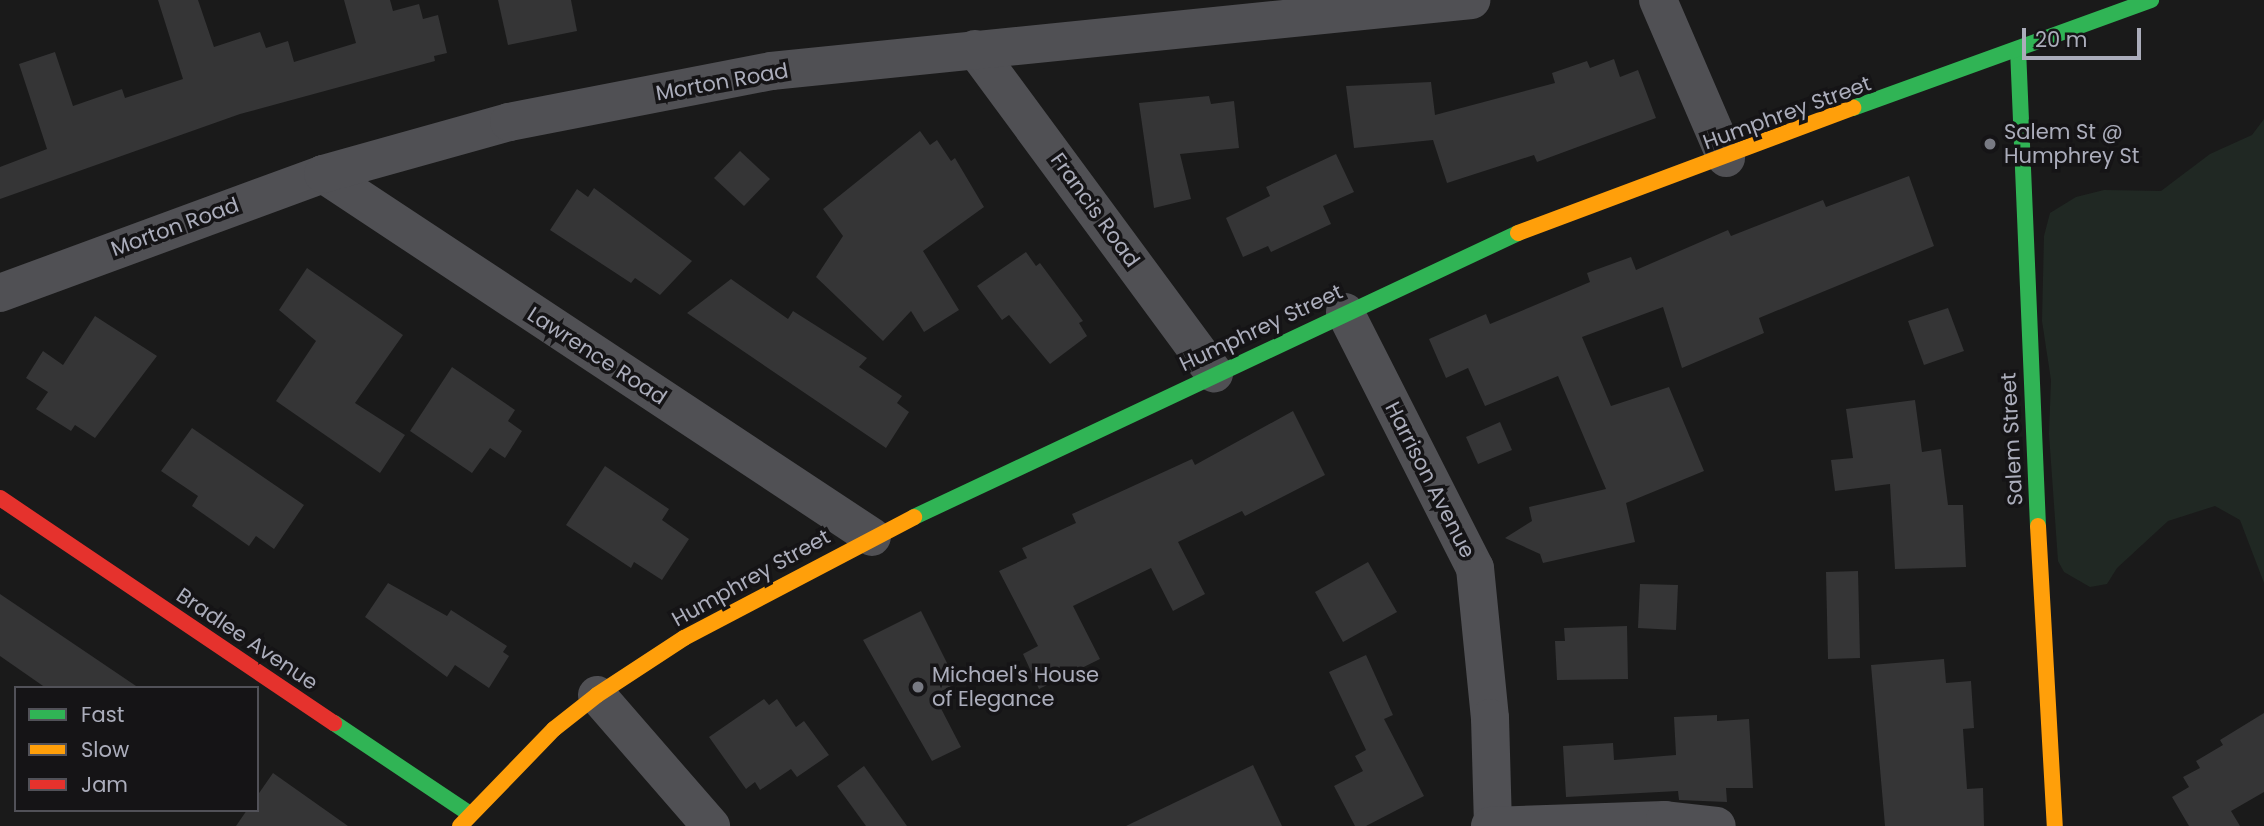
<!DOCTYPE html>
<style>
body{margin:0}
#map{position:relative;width:2264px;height:826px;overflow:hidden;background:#1a1a1a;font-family:Poppins,sans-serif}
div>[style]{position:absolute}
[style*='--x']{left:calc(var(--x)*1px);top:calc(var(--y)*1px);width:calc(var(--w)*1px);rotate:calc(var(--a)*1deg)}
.green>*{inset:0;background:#202823}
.building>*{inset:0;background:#353536}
.street>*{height:38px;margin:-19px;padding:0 19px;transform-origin:19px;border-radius:19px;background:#505054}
.fast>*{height:16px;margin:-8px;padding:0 8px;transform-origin:8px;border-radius:8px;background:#30b455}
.slow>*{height:16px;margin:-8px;padding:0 8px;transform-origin:8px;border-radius:8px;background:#ff9f0a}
.jam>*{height:16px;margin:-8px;padding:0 8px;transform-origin:8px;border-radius:8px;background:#e5322d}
.dots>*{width:19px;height:19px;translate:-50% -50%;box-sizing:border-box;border:4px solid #151416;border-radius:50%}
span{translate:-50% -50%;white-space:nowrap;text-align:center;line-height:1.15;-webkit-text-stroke:7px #151416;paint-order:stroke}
.street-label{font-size:21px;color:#abadbb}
.poi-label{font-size:21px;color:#abadbb}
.left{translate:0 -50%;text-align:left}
.legend{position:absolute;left:14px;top:686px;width:245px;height:126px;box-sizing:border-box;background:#151416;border:2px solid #515158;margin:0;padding:9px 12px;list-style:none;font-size:21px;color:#abadbb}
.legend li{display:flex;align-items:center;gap:14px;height:35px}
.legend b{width:35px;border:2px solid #515158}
.scale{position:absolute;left:2022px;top:28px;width:119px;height:32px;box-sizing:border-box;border:4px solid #abadbb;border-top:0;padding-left:9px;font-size:21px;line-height:24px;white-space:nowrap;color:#abadbb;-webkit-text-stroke:5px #151416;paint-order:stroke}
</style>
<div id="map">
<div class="green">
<div style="clip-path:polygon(2264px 119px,2264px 583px,2240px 520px,2215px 506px,2168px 521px,2117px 568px,2107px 584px,2090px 587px,2064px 572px,2058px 561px,2049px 434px,2051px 380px,2042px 321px,2044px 236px,2050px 213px,2076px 197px,2104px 190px,2161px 191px,2210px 154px,2252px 135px)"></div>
</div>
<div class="building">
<div style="clip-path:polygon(158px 0,198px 0,214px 47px,260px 32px,266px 48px,288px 41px,294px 62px,356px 43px,344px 0,390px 0,393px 11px,419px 4px,423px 19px,438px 15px,447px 53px,434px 56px,435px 61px,240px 114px,0 199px,0 167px,47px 149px,19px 64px,55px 52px,73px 106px,122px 89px,125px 98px,183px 79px)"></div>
<div style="clip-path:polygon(498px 0,571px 0,577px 31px,508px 45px)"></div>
<div style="clip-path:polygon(1614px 59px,1620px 77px,1638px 70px,1656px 118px,1537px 162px,1534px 155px,1447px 183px,1433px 140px,1354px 148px,1346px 86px,1431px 82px,1435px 115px,1555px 83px,1552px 73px,1587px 61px,1590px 68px)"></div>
<div style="clip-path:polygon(1209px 96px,1211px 104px,1234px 101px,1239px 148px,1180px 154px,1191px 199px,1154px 208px,1139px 103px)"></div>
<div style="clip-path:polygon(920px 131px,930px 145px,937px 140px,951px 161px,955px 158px,984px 207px,923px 251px,959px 310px,924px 332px,911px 311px,883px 341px,816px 277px,843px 236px,823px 209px)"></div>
<div style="clip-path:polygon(740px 151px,770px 179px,744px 206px,714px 178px)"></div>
<div style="clip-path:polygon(1336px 154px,1354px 192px,1323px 206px,1331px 224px,1271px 252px,1268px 246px,1243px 257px,1226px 218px,1270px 196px,1266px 187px)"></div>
<div style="clip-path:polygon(1909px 176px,1934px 246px,1759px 318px,1764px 333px,1682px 368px,1663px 307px,1582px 337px,1611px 406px,1669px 387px,1704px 471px,1626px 503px,1635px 542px,1543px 563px,1540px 554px,1505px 538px,1532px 521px,1529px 507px,1606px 489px,1558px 376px,1485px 406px,1468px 368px,1446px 378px,1429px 339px,1486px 314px,1490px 324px,1590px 282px,1587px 273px,1631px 257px,1636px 270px,1728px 230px,1731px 236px,1823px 200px,1826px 207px)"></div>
<div style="clip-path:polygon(594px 188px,692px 261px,660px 295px,635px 278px,631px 283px,550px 230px,577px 189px,588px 197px)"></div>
<div style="clip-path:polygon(1026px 252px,1036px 266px,1040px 263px,1083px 321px,1079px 323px,1087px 336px,1050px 364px,1009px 315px,1002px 320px,977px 286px)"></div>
<div style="clip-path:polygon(307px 268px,403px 335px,355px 403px,405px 435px,380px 473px,276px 401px,316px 341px,279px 310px)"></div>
<div style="clip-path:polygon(731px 279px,788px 319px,793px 311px,867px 358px,859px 367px,902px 396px,897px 403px,909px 412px,886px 448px,687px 313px)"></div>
<div style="clip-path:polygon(1948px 308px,1964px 351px,1924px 365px,1908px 321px)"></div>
<div style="clip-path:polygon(95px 316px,157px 356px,95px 438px,75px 425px,71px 431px,36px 409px,48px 392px,26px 378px,43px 351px,63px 365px)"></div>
<div style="clip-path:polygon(452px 367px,515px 410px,508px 421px,522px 431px,505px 458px,490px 448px,472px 473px,410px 431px)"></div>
<div style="clip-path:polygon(1915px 400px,1922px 452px,1941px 449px,1948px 505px,1963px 505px,1966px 567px,1895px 569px,1890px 484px,1835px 491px,1831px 460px,1853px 458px,1846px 409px)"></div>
<div style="clip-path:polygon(1293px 411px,1325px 475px,1245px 516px,1242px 511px,1178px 542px,1205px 594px,1173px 611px,1151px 568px,1073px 606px,1100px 659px,1039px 689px,1023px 654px,1038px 646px,999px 571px,1027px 558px,1022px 548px,1076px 523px,1072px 514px,1192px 459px,1195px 465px)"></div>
<div style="clip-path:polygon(1500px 422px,1512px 450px,1478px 464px,1466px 437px)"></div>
<div style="clip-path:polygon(192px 428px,304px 505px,274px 549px,256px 536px,249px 546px,192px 506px,198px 496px,161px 471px)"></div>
<div style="clip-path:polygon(605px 466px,669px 509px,662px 520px,689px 539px,662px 580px,634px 562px,631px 568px,566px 525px)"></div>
<div style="clip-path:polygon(1368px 562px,1397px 612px,1343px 642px,1315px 592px)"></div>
<div style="clip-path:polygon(1858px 571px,1860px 658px,1828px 659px,1826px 572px)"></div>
<div style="clip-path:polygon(388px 583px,447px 616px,451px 610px,507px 646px,503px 652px,509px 656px,489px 688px,455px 665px,447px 677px,365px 617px)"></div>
<div style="clip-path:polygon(1640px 584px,1678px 585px,1676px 630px,1638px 628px)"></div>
<div style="clip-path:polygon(0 594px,139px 688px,46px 688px,0 656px)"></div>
<div style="clip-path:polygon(921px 611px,957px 683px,934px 695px,961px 747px,932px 761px,863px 640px)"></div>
<div style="clip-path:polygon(1627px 626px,1628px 679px,1557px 680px,1555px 641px,1565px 641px,1564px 628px)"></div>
<div style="clip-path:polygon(1366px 655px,1393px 715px,1384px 719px,1424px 796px,1366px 826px,1355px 826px,1334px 786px,1363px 771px,1355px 756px,1366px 750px,1329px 672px)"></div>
<div style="clip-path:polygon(1944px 659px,1946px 683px,1971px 681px,1974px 728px,1963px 729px,1967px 789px,1983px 788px,1984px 826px,1885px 826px,1871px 665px)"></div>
<div style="clip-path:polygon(764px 699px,769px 705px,777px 699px,796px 727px,804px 721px,829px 755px,797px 777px,791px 769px,760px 790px,755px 782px,746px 789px,709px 737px)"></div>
<div style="clip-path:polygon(2264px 713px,2264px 792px,2231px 811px,2240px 826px,2189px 826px,2172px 797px,2189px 787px,2183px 777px,2200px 768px,2196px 761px,2223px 745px,2220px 740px)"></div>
<div style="clip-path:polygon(1717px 715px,1717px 721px,1749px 719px,1753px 788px,1726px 788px,1727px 802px,1679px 800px,1678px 791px,1566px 797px,1563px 746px,1613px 743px,1614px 760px,1676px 755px,1674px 717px)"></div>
<div style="clip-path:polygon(1253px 765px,1282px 826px,1126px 826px)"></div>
<div style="clip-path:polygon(864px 766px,907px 826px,866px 826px,837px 786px)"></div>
<div style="clip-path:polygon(273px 773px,348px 826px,236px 826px,247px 810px,257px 810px,257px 796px)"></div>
</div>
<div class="street">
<div style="--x:1658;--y:0;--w:172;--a:66.7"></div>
<div style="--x:975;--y:49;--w:403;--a:53.6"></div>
<div style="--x:323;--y:174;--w:658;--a:33.47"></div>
<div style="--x:0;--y:293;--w:344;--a:-20.2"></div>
<div style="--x:323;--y:174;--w:193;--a:-15.6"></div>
<div style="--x:509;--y:122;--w:267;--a:-11"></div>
<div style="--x:771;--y:71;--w:704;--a:-5.79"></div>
<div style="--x:1345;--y:312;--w:287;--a:63.1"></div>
<div style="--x:1475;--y:568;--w:151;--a:84.3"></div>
<div style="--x:1490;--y:718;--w:107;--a:88.4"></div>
<div style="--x:597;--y:695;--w:174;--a:49"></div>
<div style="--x:1490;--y:826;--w:175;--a:-2"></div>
<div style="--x:1665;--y:820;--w:52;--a:6.6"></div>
</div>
<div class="fast">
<div style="--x:2018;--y:49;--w:477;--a:87.6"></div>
<div style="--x:1853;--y:108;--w:317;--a:-19.9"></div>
<div style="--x:914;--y:517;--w:667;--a:-25.18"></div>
<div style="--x:334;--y:723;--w:164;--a:33.8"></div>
</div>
<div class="slow">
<div style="--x:1518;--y:233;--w:358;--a:-20.5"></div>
<div style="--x:2038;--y:526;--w:300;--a:86.8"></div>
<div style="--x:460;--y:826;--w:135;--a:-45.9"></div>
<div style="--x:554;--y:729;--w:55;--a:-38.3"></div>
<div style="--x:597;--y:695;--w:104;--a:-33.2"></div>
<div style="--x:684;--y:638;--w:260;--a:-27.7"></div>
</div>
<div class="jam">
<div style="--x:0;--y:498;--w:403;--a:34"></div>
</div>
<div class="dots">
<div style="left:1990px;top:144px;background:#787a83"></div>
<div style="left:918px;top:687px;background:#787a83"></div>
</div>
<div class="street-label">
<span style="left:722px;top:82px;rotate:-10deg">Morton Road</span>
<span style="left:1787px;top:113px;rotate:-20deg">Humphrey Street</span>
<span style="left:1095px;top:210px;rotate:54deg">Francis Road</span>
<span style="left:175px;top:227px;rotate:-20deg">Morton Road</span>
<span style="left:1261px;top:328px;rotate:-25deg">Humphrey Street</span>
<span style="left:597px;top:356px;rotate:33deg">Lawrence Road</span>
<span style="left:2012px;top:439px;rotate:-93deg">Salem Street</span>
<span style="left:1430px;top:480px;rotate:63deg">Harrison Avenue</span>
<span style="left:751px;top:578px;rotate:-29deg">Humphrey Street</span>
<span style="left:247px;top:639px;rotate:34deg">Bradlee Avenue</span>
</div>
<div class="poi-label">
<span class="left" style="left:2004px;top:144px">Salem St @<br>Humphrey St</span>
<span class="left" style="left:932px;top:687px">Michael's House<br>of Elegance</span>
</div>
<ul class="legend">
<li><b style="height:9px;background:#30b455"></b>Fast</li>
<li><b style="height:9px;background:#ff9f0a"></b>Slow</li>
<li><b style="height:9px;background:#e5322d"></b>Jam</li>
</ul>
<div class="scale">20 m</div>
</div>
